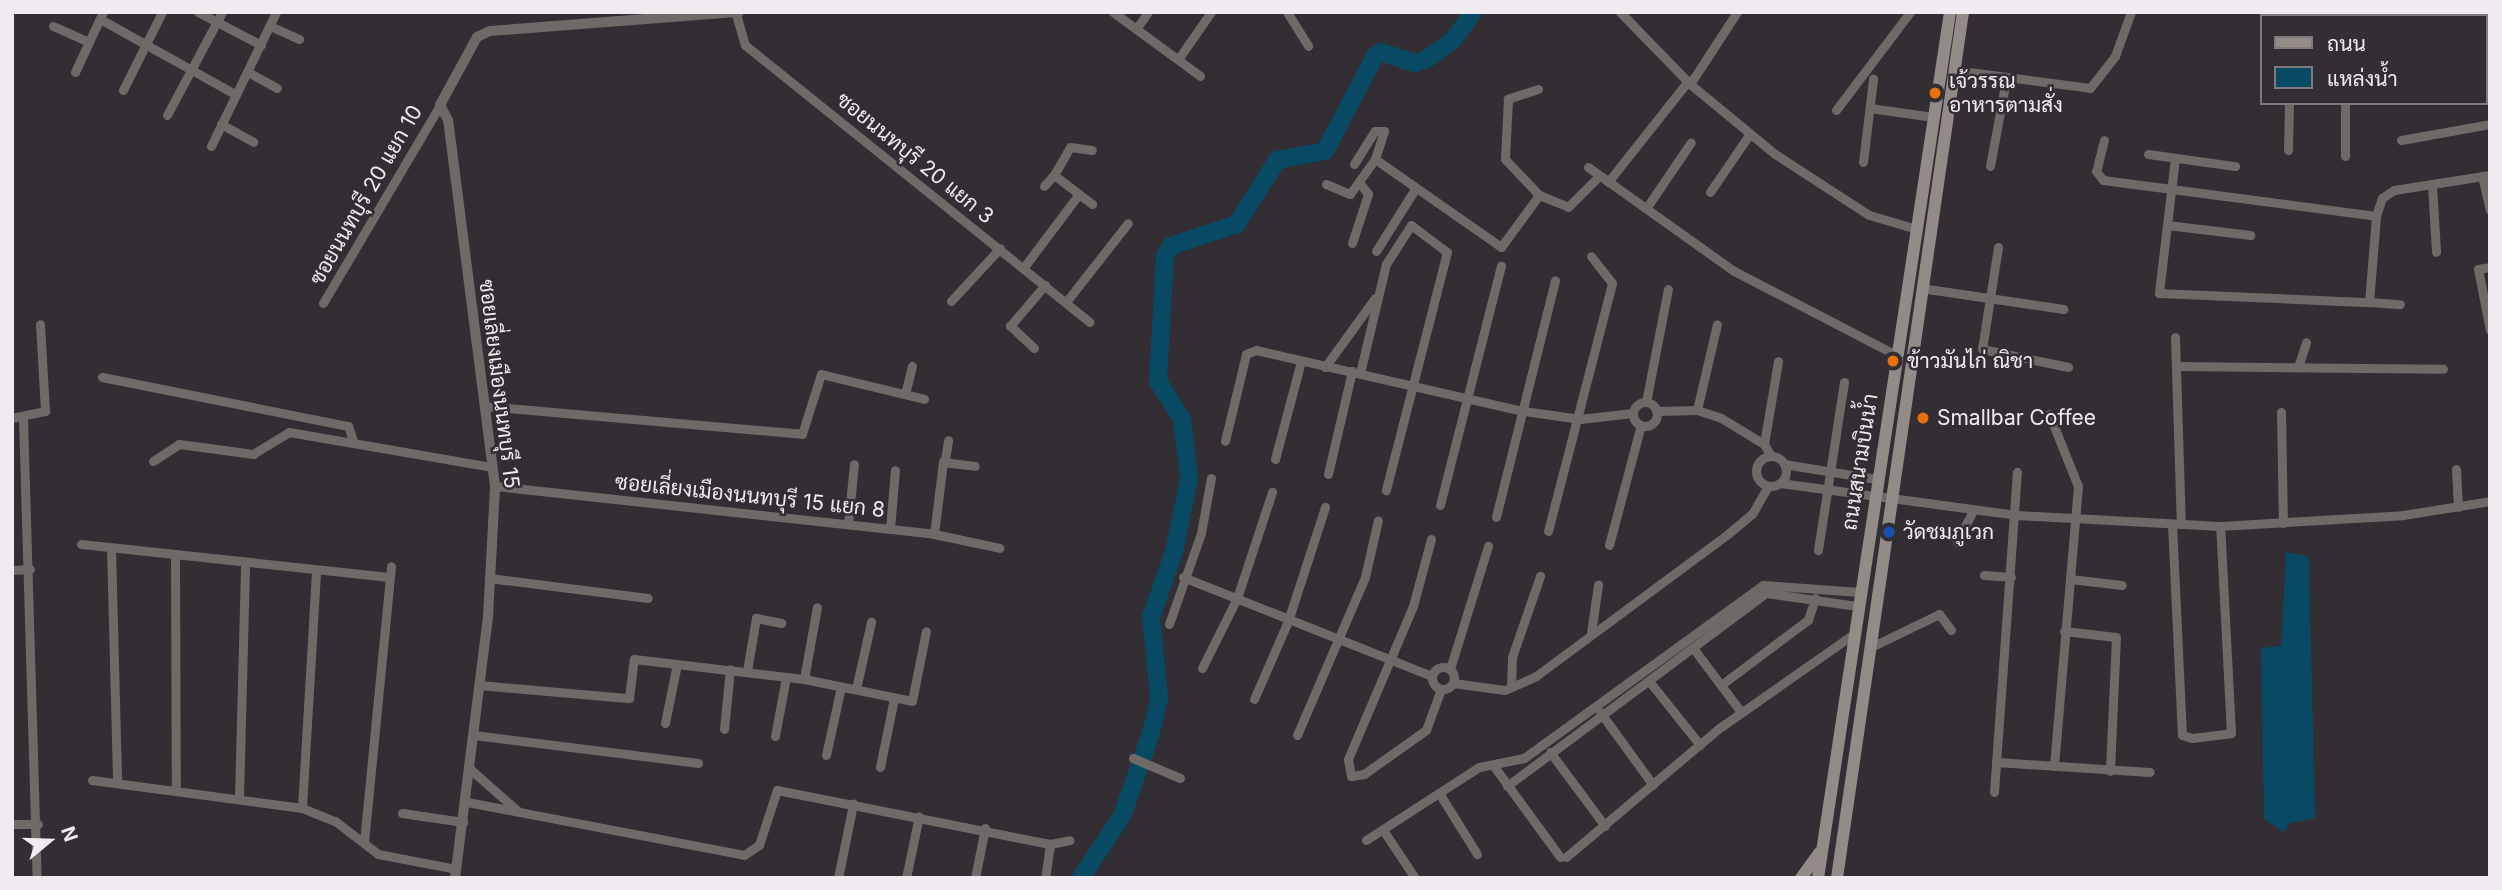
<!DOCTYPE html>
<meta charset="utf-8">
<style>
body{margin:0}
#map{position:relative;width:2502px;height:890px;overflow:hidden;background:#332d34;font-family:Inter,Sarabun,sans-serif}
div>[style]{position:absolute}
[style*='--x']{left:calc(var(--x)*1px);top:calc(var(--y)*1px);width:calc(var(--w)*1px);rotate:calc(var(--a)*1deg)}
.water>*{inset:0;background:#084a64}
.river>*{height:18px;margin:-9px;padding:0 9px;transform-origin:9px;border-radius:9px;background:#084a64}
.minor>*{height:9px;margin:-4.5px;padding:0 4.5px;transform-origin:4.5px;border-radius:4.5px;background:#6f6a68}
.minor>.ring{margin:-4.5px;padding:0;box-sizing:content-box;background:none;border:9px solid #6f6a68;border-radius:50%}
.tertiary>*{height:10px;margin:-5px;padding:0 5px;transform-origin:5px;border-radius:5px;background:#6f6a68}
.secondary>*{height:12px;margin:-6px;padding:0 6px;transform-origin:6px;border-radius:6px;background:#928b88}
.dots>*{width:19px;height:19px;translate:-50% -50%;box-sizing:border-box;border:4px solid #332d34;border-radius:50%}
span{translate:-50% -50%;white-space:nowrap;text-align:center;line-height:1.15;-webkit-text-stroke:5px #332d34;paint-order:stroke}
.poi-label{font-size:21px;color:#f0ebf0}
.left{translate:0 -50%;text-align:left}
.street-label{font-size:21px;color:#f0ebf0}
.frame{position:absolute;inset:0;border:14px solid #f0ebf0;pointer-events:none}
.legend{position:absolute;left:2260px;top:14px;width:228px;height:91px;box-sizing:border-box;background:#332d34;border:2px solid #7f797f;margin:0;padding:9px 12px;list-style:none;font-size:21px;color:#f0ebf0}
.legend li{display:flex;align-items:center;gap:14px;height:35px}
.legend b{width:35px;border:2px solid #7f797f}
.north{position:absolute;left:14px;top:806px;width:70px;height:70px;-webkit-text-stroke:5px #332d34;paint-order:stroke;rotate:71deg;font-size:19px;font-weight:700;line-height:28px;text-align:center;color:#f0ebf0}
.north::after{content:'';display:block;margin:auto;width:24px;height:32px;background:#f0ebf0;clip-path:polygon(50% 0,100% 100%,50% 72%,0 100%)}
</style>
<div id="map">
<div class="water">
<div style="clip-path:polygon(2286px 552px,2309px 557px,2315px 818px,2290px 823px,2284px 832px,2264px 819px,2261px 648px,2281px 646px)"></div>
</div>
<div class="river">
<div style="--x:1081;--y:878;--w:74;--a:-56.5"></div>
<div style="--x:1122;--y:816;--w:88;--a:-70.7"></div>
<div style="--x:1151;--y:733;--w:37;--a:-77"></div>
<div style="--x:1159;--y:697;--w:80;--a:-95.7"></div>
<div style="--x:1151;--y:617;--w:69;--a:-70.5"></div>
<div style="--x:1174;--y:552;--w:75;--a:-78.4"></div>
<div style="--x:1189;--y:479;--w:60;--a:-96.7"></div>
<div style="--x:1182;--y:419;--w:45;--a:-122.3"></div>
<div style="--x:1158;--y:381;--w:125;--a:-86.8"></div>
<div style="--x:1165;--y:256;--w:12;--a:-59"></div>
<div style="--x:1171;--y:246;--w:70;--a:-18.4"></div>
<div style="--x:1237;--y:224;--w:75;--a:-58"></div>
<div style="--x:1277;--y:160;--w:49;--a:-10.6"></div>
<div style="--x:1325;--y:151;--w:107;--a:-62.2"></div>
<div style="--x:1375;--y:56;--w:7;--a:-34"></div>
<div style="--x:1381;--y:52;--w:36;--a:18"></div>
<div style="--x:1415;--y:63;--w:13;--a:-18"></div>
<div style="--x:1427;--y:59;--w:32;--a:-36"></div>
<div style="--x:1453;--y:40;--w:34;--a:-54"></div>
</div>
<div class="minor">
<div style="--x:198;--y:12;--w:71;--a:27.6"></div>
<div style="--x:1113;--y:12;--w:108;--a:36.3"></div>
<div style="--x:1287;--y:12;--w:40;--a:58"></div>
<div style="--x:1620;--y:12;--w:100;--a:45.8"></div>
<div style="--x:1690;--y:84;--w:110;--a:39.5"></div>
<div style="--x:1775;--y:154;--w:112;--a:33"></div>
<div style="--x:1869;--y:215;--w:50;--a:16.3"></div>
<div style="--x:2344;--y:12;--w:4;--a:90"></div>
<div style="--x:2413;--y:12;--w:4;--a:76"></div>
<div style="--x:736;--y:14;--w:32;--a:74"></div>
<div style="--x:745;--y:45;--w:442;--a:38.8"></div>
<div style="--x:2291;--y:16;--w:4;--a:-90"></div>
<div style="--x:100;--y:19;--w:152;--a:29.1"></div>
<div style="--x:53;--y:26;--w:39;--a:24"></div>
<div style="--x:270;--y:26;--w:32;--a:24"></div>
<div style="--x:2486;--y:28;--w:4;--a:0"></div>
<div style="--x:1136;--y:29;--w:21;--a:-55"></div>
<div style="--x:1179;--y:58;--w:56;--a:-55.2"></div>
<div style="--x:1954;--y:70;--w:137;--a:7.5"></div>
<div style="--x:2090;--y:88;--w:41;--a:-52"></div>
<div style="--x:2115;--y:56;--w:47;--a:-70"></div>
<div style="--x:75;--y:72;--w:66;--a:-65"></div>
<div style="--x:248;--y:72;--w:33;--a:29"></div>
<div style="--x:2486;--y:78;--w:4;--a:0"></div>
<div style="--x:1690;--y:84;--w:86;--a:-56.9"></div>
<div style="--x:1538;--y:89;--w:32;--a:162"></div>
<div style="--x:1508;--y:99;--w:60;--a:92.9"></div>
<div style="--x:1505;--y:159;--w:50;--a:46.6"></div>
<div style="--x:123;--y:90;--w:87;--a:-63.4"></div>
<div style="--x:2345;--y:103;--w:53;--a:90"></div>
<div style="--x:1870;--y:108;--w:64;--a:8.1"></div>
<div style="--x:1836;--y:110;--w:123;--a:-52.9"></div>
<div style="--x:167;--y:115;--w:117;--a:-61.9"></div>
<div style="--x:221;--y:124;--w:37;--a:29"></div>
<div style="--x:2104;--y:140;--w:32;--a:104"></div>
<div style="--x:2096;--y:171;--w:11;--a:52"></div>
<div style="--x:2103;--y:180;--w:275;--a:7.5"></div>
<div style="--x:2376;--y:216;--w:19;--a:-72"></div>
<div style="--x:2382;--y:198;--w:14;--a:-34"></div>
<div style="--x:2394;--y:190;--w:97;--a:-8.9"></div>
<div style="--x:2401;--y:140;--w:90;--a:-10.2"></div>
<div style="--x:211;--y:146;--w:149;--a:-64.1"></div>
<div style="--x:2288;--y:150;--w:47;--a:-88.8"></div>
<div style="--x:2148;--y:154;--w:88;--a:7.9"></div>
<div style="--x:2175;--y:158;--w:136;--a:96.8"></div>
<div style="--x:2159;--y:293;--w:210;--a:2.5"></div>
<div style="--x:2369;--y:302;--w:86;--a:-85.3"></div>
<div style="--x:1863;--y:162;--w:84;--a:-83.1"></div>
<div style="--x:1354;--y:164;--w:39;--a:-58"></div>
<div style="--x:1375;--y:131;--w:9;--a:0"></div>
<div style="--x:1384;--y:131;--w:29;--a:108"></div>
<div style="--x:1375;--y:159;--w:154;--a:34.9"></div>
<div style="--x:1501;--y:247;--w:64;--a:-53.8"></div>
<div style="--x:1539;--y:195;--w:31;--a:22"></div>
<div style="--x:1568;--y:207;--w:44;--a:-45"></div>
<div style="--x:1990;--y:166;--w:87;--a:-79.5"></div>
<div style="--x:1588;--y:167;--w:179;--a:35.5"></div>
<div style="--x:1734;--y:271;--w:182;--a:27.4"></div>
<div style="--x:1054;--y:175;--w:32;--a:-60"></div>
<div style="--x:1070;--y:147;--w:22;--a:8"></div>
<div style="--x:2482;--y:176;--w:35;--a:77"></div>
<div style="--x:1608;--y:182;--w:129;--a:-51.6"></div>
<div style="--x:1326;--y:184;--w:26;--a:23"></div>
<div style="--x:1350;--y:194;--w:43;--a:-54.5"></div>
<div style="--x:2432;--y:184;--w:68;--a:86.6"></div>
<div style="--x:1044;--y:186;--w:15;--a:-48"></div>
<div style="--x:1054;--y:175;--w:48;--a:37.3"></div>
<div style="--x:1710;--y:192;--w:69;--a:-55.6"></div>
<div style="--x:1647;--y:207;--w:78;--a:-55.9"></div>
<div style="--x:2167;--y:225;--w:84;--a:6.9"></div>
<div style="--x:1352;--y:243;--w:52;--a:-71.9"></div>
<div style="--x:1368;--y:194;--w:15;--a:-127"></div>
<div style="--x:1998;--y:247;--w:103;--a:98.9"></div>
<div style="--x:1982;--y:349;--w:88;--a:11.8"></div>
<div style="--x:1376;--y:251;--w:73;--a:-57.8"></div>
<div style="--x:1024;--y:267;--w:91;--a:-53"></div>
<div style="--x:2490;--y:267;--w:12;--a:171"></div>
<div style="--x:2478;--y:269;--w:62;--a:78.9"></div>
<div style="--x:1921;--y:288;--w:144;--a:8.4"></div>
<div style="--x:951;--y:301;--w:72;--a:-47.2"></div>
<div style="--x:1066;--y:302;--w:100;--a:-51.9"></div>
<div style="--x:2369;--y:302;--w:31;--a:4"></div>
<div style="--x:323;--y:303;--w:230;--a:-59.4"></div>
<div style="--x:2175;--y:337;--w:187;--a:88.2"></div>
<div style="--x:1034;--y:348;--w:33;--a:-137"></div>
<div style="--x:1010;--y:326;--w:54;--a:-49.5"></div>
<div style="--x:2176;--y:366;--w:267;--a:0.6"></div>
<div style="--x:1325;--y:367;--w:85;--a:-54.1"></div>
<div style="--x:2298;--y:367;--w:26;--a:-72"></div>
<div style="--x:1360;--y:373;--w:112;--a:-76.6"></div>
<div style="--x:1386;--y:264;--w:46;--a:-57.3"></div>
<div style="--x:1411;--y:225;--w:45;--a:36.9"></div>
<div style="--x:1447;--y:252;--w:246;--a:104.4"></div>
<div style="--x:102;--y:377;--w:251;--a:11.3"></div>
<div style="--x:348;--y:426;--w:18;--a:71"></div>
<div style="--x:905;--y:394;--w:29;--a:-76"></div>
<div style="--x:1646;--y:402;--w:115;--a:-79"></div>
<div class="ring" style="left:1633px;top:402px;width:15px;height:15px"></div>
<div style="--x:484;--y:406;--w:319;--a:5"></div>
<div style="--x:802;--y:434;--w:63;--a:-72.4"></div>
<div style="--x:821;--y:374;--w:106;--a:13.6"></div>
<div style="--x:1697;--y:410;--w:88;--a:-76.9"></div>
<div style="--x:1656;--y:411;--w:41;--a:-1.4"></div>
<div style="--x:1697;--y:410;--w:25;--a:18"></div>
<div style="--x:1721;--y:418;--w:50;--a:31.2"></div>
<div style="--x:1764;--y:444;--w:14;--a:60"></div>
<div style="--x:2281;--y:412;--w:111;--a:89"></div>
<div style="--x:2049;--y:414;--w:78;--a:68.1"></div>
<div style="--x:2078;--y:486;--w:281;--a:94.9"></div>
<div style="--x:12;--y:418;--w:34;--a:-12"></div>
<div style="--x:45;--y:411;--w:87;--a:-93.3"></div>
<div style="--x:23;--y:418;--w:460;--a:88.3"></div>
<div style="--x:1225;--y:441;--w:89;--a:-76.4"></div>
<div style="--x:1246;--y:354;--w:11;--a:-22"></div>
<div style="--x:1256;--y:350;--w:274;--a:12.9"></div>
<div style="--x:1523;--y:411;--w:58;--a:8"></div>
<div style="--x:1580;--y:419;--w:53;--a:-6.5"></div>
<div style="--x:1764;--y:444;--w:84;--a:-80.4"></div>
<div class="ring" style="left:1756px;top:456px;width:21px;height:21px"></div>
<div style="--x:1275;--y:459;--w:97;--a:-75.1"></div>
<div style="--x:945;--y:460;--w:20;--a:-81"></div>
<div style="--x:153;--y:461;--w:31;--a:-33"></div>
<div style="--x:179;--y:444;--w:75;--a:7.7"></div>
<div style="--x:253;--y:454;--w:42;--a:-31.4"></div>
<div style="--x:289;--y:432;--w:205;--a:9.8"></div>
<div style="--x:1784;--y:464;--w:93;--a:9.3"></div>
<div style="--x:2456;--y:469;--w:38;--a:87"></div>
<div style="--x:1328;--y:474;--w:106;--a:-76.9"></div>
<div style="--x:1780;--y:483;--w:238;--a:7.7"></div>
<div style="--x:2016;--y:515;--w:204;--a:3.1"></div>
<div style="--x:2220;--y:526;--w:183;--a:-3.4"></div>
<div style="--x:2403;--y:515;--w:88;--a:-9.1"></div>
<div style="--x:495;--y:486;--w:442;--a:6.2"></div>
<div style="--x:934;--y:534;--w:67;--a:12"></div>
<div style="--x:1440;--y:505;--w:247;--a:-75.7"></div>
<div style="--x:1496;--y:517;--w:244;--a:-76"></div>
<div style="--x:848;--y:524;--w:60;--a:-84.3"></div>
<div style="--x:2172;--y:524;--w:211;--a:87.3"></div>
<div style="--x:2182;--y:735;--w:10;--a:17"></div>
<div style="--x:2192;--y:738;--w:39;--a:-7"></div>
<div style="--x:2231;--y:733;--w:207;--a:-93"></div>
<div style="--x:890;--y:529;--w:59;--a:-85.2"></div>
<div style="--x:1548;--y:531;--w:256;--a:-75.5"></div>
<div style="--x:1612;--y:283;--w:34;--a:-128"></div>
<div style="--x:934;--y:534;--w:73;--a:-82.9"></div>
<div style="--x:943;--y:462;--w:32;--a:7"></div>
<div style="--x:1431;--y:539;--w:69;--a:105"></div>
<div style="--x:1413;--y:606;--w:166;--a:113"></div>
<div style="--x:1348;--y:759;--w:17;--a:80"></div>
<div style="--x:1351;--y:776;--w:13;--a:-9"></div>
<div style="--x:1364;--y:774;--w:76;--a:-35.4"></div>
<div style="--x:1426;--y:730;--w:44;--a:-69.9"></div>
<div style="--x:1957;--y:542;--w:35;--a:-63"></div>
<div style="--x:81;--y:544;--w:310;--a:6.1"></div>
<div style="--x:1609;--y:545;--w:124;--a:-75.1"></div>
<div style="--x:111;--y:548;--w:234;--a:88.5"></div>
<div style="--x:1818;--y:550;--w:170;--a:-81.2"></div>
<div style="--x:175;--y:554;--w:235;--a:89.8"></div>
<div style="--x:12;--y:570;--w:18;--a:-3"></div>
<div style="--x:1984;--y:575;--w:27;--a:4"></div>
<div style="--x:1183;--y:577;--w:268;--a:21.7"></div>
<div style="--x:489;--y:578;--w:160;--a:7.2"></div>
<div style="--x:2070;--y:579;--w:52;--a:6.6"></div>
<div style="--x:1169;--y:624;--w:96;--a:-70.6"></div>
<div style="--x:1201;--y:533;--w:56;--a:-79.7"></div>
<div style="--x:2064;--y:631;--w:52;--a:6.6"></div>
<div style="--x:2116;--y:637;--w:134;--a:92.6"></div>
<div style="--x:1591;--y:633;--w:49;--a:-81.7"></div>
<div style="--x:1693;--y:648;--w:80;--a:53.1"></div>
<div style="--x:1869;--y:648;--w:78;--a:-25.9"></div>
<div style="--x:1939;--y:614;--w:20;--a:53"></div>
<div class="ring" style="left:1432px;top:667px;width:13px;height:13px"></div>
<div style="--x:1202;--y:668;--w:78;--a:-63.4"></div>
<div style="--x:1237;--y:598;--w:112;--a:-71.7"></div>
<div style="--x:1450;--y:669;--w:129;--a:-72.8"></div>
<div style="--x:747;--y:671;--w:54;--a:-80.4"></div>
<div style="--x:756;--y:618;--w:26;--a:11"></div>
<div style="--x:804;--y:679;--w:73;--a:-79.8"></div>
<div style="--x:1649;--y:681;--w:82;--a:51.4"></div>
<div style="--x:1453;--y:683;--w:52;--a:7.7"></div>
<div style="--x:1505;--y:690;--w:34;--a:-24"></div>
<div style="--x:1536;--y:676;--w:240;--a:-36.5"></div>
<div style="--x:1729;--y:533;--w:30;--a:-40"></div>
<div style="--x:1752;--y:514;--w:32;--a:-60"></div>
<div style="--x:479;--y:685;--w:151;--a:5"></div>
<div style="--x:629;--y:698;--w:39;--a:-83"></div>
<div style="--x:634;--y:659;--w:171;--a:6.7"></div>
<div style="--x:804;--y:679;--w:110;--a:11.5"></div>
<div style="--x:912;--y:701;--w:71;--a:-78.7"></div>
<div style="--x:1721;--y:685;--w:109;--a:-36.8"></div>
<div style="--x:1808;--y:620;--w:23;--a:-72"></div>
<div style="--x:1511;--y:687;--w:30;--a:-88"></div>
<div style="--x:1512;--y:657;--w:86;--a:-70.9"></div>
<div style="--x:856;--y:689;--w:69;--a:-77.4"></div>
<div style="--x:1254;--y:699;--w:85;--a:-66.4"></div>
<div style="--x:1288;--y:621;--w:120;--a:-72"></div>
<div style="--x:1600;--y:712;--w:90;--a:54"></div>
<div style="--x:665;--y:723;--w:60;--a:-78.5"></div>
<div style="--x:724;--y:729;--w:60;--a:-84.3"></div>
<div style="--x:474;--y:735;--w:226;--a:7.1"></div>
<div style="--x:1297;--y:735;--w:172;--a:-66.7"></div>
<div style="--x:1365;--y:577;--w:58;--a:-77.2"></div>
<div style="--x:775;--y:736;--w:60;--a:-79.4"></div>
<div style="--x:1550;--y:752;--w:92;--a:53.4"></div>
<div style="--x:826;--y:755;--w:70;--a:-77.6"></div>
<div style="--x:1133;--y:758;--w:51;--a:23.1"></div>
<div style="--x:1996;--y:762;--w:154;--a:3.7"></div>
<div style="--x:1493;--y:765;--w:114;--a:53.9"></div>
<div style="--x:880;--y:767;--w:70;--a:-78.5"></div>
<div style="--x:470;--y:769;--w:65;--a:41.3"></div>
<div style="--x:92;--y:780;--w:212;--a:7.6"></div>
<div style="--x:302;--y:808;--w:35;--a:22"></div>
<div style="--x:335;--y:821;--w:54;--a:37.5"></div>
<div style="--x:378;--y:854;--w:79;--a:10.9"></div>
<div style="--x:1507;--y:786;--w:323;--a:-36.7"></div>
<div style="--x:1766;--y:593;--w:92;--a:8.1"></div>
<div style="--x:1994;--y:792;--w:321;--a:-85.9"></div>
<div style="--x:1439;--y:793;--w:72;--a:58.1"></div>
<div style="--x:239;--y:797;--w:232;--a:-88.5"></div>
<div style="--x:467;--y:802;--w:282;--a:10.8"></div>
<div style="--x:744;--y:855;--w:18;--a:-34"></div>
<div style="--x:759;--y:845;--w:58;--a:-71.9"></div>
<div style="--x:777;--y:790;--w:278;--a:11.2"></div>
<div style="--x:1050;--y:844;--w:34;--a:98"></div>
<div style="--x:302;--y:808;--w:236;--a:-86.6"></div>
<div style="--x:402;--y:813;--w:62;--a:8.4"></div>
<div style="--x:12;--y:824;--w:26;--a:0"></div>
<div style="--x:1383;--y:830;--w:58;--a:56.3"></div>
<div style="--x:1366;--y:840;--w:135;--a:-32.9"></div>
<div style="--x:1479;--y:767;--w:46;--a:-11.3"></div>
<div style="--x:1524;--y:758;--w:295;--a:-35.9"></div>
<div style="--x:1763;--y:585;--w:96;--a:4.2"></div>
<div style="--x:364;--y:842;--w:277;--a:-84.4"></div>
<div style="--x:1050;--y:844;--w:20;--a:-11"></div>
<div style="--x:1566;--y:857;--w:199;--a:-40.1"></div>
<div style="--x:1718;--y:729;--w:164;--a:-35"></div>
<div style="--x:838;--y:878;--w:76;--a:-78.5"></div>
<div style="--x:906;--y:878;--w:63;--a:-78.2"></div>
<div style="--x:975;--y:878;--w:51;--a:-78.7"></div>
</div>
<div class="tertiary">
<div style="--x:455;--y:878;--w:263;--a:-82.8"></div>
<div style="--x:488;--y:617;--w:131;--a:-86.9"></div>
<div style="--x:495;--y:486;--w:369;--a:-97.3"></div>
<div style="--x:448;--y:120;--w:17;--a:-118"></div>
<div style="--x:440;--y:105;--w:77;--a:-61.4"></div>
<div style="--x:477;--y:37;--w:14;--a:-25"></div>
<div style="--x:490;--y:31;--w:250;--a:-4.4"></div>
</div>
<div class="secondary">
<div style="--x:1801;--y:878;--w:31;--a:-54"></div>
<div style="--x:1818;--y:878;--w:876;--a:-81.33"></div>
<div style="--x:1837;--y:878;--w:875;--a:-81.72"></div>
</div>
<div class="dots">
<div style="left:1935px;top:93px;background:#e8710a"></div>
<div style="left:1893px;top:361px;background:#e8710a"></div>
<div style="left:1923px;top:418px;background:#e8710a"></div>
<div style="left:1889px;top:532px;background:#1a4fb4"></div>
</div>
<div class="poi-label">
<span class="left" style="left:1949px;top:93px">เจ้วรรณ<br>อาหารตามสั่ง</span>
<span class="left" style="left:1907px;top:361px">ข้าวมันไก่ ณิชา</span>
<span class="left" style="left:1937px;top:418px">Smallbar Coffee</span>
<span class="left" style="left:1903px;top:532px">วัดชมภูเวก</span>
</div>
<div class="street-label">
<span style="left:915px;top:158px;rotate:39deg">ซอยนนทบุรี 20 แยก 3</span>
<span style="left:366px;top:195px;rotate:-60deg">ซอยนนทบุรี 20 แยก 10</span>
<span style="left:499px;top:384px;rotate:83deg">ซอยเลี่ยงเมืองนนทบุรี 15</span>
<span style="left:1860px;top:462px;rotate:-81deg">ถนนสนามบินน้ำ</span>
<span style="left:750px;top:496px;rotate:6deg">ซอยเลี่ยงเมืองนนทบุรี 15 แยก 8</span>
</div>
<div class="frame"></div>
<ul class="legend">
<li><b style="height:9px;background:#928b88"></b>ถนน</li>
<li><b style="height:19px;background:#084a64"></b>แหล่งน้ำ</li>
</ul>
<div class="north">N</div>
</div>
